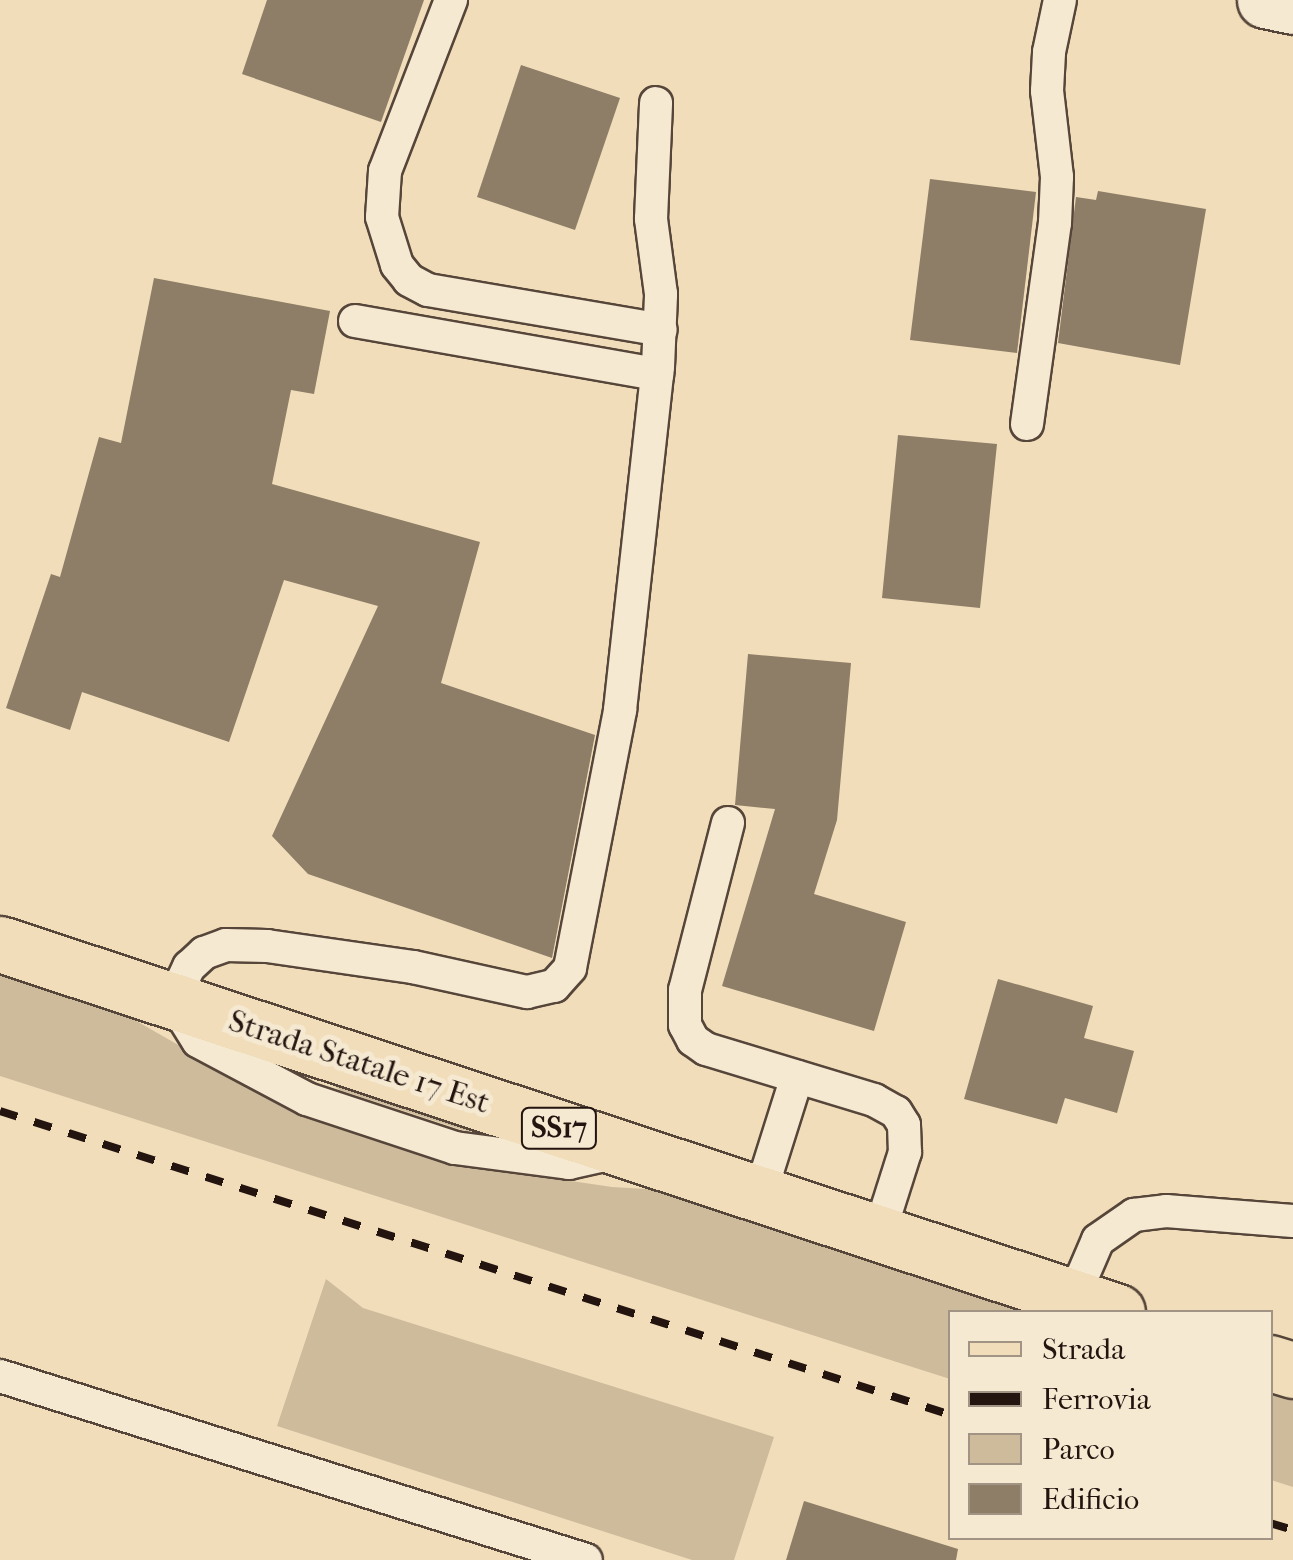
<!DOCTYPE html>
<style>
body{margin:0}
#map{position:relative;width:1293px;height:1560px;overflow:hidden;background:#f1ddb9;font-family:"IM FELL French Canon",serif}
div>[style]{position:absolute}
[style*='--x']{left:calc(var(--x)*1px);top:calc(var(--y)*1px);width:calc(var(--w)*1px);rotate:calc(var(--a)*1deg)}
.green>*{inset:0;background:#cebb9c}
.building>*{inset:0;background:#8e7d67}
.roads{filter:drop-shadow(2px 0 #56463a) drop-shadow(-2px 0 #56463a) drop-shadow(0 2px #56463a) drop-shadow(0 -2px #56463a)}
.service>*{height:32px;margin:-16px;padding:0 16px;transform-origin:16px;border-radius:16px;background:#f6e9d2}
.minor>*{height:55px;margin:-27.5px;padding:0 27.5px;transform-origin:27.5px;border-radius:27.5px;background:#f6e9d2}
.primary>*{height:55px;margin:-27.5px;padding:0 27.5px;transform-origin:27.5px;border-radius:27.5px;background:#f1ddb9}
.rail>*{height:8px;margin-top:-4px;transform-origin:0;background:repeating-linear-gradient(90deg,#23140f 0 18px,transparent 0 36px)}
span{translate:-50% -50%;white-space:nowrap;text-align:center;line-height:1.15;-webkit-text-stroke:10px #f6e9d2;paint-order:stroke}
.shield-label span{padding:2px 8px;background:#f6e9d2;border:2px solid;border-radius:8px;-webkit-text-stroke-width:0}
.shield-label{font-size:30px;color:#23140f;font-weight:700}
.street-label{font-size:32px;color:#23140f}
.legend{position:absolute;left:948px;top:1310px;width:325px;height:230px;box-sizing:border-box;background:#f6e9d2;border:2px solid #a29484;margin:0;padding:12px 18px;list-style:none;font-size:30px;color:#23140f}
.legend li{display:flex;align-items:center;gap:20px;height:50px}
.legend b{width:50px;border:2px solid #a29484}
</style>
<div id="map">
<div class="green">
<div style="clip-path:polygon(0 964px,98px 999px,222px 1070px,332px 1124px,441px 1162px,612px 1187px,698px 1192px,1057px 1312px,951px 1312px,950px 1379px,0 1076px)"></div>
<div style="clip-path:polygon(303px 1064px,484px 1129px,466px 1131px,340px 1090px)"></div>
<div style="clip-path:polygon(326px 1279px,363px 1308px,774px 1437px,734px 1560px,692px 1560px,277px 1426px)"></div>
<div style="clip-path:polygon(1270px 1384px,1293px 1391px,1293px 1487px,1271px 1480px)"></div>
</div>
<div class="building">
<div style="clip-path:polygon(267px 0,424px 0,381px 122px,242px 74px)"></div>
<div style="clip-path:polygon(521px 65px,620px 98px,575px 230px,477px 197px)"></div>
<div style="clip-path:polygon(930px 179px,1036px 192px,1017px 353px,910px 340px)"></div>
<div style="clip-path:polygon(1098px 191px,1206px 209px,1180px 365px,1058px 343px,1076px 197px,1096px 200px)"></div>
<div style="clip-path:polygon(154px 278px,330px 311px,314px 394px,291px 390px,272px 484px,480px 542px,441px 683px,595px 735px,552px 958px,308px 874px,272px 836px,378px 606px,284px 580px,229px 742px,82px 692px,70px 730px,6px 708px,51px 574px,60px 577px,99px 437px,121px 443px)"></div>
<div style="clip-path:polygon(898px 435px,997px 444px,980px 608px,882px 598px)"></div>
<div style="clip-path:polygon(748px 654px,851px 663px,837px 820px,814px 894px,906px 922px,874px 1031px,722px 986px,775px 809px,735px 805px)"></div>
<div style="clip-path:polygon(998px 979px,1093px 1006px,1084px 1038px,1134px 1051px,1117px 1113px,1065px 1098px,1057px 1124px,964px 1099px)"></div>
<div style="clip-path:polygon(804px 1501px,958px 1549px,956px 1560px,786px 1560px)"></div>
</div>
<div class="roads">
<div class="service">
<div style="--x:451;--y:0;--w:183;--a:111.1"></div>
<div style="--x:385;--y:171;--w:46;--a:93.7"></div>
<div style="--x:382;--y:217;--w:50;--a:72.6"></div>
<div style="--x:397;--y:265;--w:19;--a:51"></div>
<div style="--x:409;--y:280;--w:21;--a:28"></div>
<div style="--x:428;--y:290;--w:236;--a:9.7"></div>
<div style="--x:355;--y:321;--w:307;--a:10"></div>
<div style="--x:1027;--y:424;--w:203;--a:-82.1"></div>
<div style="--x:1055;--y:223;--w:46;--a:-87.5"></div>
<div style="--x:1057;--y:177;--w:87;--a:-96.6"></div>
<div style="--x:1047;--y:91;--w:39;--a:-87"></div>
<div style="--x:1049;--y:52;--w:53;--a:-78.1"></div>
<div style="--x:728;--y:823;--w:172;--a:104.4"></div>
<div style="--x:685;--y:990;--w:35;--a:90"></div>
<div style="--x:685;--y:1025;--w:17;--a:62"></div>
<div style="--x:693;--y:1040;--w:16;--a:35"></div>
<div style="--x:706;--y:1049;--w:176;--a:16.9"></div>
<div style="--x:874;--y:1100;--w:25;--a:29"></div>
<div style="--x:896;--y:1112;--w:15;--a:58"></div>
<div style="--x:904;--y:1125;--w:27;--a:88"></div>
<div style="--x:905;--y:1152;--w:86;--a:107.6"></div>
<div style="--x:614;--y:1153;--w:46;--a:167.5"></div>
<div style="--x:569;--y:1163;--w:115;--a:-172.5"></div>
<div style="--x:455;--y:1148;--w:156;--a:-161.7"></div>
<div style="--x:307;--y:1099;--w:123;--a:-152"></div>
<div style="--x:198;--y:1041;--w:47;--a:-122"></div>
<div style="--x:173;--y:1001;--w:38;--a:-65"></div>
<div style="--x:189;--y:967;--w:21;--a:-43"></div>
<div style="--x:204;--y:953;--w:23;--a:-20"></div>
<div style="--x:226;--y:945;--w:41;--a:1.4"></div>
<div style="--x:267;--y:946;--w:148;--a:8.2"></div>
<div style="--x:413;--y:967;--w:117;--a:12.4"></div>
<div style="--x:527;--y:992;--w:28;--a:-13"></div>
<div style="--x:554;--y:986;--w:24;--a:-48"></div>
<div style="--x:570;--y:968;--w:263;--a:-79"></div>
<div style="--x:620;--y:710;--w:345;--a:-83.7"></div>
<div style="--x:658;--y:367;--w:73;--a:-87.6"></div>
<div style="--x:661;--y:294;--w:76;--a:-97.6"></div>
<div style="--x:651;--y:219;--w:116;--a:-87.5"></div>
<div style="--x:760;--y:1194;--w:123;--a:-72.5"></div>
<div style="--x:1073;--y:1298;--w:63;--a:-66.7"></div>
<div style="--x:1098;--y:1240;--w:44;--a:-34.8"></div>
<div style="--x:1134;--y:1215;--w:32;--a:-7"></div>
<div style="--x:1166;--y:1211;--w:127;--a:4.5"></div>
<div style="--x:0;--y:1376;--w:614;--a:17.43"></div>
</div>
<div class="minor">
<div style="--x:1265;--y:0;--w:29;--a:12"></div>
</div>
<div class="primary">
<div style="--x:0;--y:944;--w:1176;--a:18.23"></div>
<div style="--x:1270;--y:1363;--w:24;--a:17"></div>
</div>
</div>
<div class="rail">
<div style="--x:0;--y:1111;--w:998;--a:17.73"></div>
<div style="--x:1270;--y:1523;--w:24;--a:17"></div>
</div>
<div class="shield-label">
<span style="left:559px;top:1128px">SS17</span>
</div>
<div class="street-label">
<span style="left:359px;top:1062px;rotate:18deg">Strada Statale 17 Est</span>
</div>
<ul class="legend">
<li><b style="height:12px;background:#f1ddb9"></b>Strada</li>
<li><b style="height:12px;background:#23140f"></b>Ferrovia</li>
<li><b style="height:28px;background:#cebb9c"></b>Parco</li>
<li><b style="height:28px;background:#8e7d67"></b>Edificio</li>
</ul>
</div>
